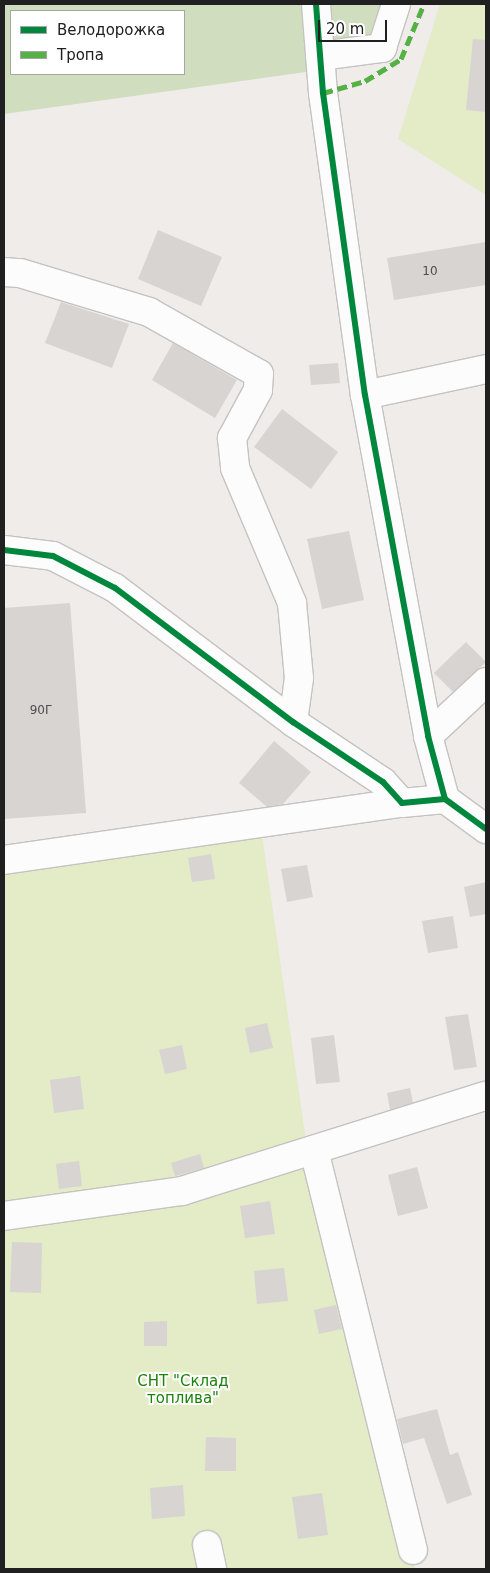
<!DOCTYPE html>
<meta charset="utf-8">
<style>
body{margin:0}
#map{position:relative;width:490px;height:1573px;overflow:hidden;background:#efece9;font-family:"DejaVu Sans",sans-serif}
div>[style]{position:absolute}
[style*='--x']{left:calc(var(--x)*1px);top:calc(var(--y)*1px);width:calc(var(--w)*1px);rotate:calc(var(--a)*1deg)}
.grass>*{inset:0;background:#e3ebc7}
.forest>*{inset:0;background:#d0ddbe}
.building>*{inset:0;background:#d7d4d2}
.roads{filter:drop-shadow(1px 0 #c4c3c1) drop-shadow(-1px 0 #c4c3c1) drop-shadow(0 1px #c4c3c1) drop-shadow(0 -1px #c4c3c1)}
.minor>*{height:28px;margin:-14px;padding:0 14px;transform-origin:14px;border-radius:14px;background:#fdfcfc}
.quiet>*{height:5px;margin-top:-2.5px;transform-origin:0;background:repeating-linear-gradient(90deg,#55b145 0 10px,transparent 0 15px)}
.cycleway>*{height:6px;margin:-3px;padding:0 3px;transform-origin:3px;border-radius:3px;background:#00873e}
span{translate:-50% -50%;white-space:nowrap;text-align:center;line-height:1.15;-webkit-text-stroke:4px #fff;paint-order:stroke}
.number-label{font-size:12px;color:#4e4d4c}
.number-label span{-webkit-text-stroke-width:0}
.park-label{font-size:15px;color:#1b820a}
.frame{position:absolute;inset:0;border:5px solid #202020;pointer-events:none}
.legend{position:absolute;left:10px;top:10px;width:175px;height:65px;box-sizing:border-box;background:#fff;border:1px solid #a6a6a6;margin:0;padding:6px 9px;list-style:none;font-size:15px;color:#202020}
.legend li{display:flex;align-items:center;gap:10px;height:25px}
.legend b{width:25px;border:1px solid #a6a6a6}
.scale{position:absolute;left:318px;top:20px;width:69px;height:22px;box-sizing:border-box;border:2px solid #202020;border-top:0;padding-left:6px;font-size:15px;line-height:18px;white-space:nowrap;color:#202020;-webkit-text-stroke:4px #fff;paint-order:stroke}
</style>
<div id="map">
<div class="grass">
<div style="clip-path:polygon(440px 4px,486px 4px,486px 195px,398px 139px)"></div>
<div style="clip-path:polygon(262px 835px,309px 1162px,415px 1569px,4px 1569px,4px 871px)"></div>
</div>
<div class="forest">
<div style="clip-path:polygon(evenodd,4px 4px,410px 4px,391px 54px,363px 64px,4px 114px,4px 4px,11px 11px,184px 11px,184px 74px,11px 74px,11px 11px)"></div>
</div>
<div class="building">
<div style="clip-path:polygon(473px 39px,486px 40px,486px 112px,466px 110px)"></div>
<div style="clip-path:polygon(158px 230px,222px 257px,201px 306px,138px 279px)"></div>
<div style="clip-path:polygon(486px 242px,486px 285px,394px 300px,387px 258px)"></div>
<div style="clip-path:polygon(61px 302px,129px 324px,112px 368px,45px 343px)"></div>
<div style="clip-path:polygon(173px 343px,237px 380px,215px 418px,152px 380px)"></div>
<div style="clip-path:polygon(338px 363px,340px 383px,311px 385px,309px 365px)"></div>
<div style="clip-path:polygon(282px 409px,338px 452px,311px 489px,254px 447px)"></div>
<div style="clip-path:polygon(349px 531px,364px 600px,322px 609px,307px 539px)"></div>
<div style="clip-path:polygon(70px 603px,86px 813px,4px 819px,4px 608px)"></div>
<div style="clip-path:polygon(466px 642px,486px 662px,453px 692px,434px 673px)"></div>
<div style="clip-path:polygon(274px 741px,311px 772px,283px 804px,267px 807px,239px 783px)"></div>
<div style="clip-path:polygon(211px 854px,215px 879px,192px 882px,188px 858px)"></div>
<div style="clip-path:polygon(307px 865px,313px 897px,287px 902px,281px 869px)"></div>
<div style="clip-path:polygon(486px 882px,486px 914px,470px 917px,464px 887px)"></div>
<div style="clip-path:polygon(453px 916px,458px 948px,428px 953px,422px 921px)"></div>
<div style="clip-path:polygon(468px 1014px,477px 1067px,454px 1070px,445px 1017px)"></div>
<div style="clip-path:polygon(267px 1023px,273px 1048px,250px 1053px,245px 1028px)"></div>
<div style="clip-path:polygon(334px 1035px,340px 1082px,316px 1084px,311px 1038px)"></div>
<div style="clip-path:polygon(182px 1045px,187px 1069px,165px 1074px,159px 1050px)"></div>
<div style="clip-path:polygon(80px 1076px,84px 1109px,54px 1113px,50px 1080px)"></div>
<div style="clip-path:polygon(410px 1088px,413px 1103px,390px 1110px,387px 1093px)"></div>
<div style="clip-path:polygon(200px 1154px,204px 1168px,175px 1176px,171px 1163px)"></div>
<div style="clip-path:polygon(79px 1161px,82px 1186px,59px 1189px,56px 1164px)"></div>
<div style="clip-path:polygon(417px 1167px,428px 1208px,398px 1216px,388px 1175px)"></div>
<div style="clip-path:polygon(270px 1201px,275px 1234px,245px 1238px,240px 1206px)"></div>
<div style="clip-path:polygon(12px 1242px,42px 1243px,41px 1293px,10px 1292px)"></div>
<div style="clip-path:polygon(284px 1268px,288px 1301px,257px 1304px,254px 1271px)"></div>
<div style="clip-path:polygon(336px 1305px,342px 1329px,319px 1334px,314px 1310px)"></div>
<div style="clip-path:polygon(167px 1321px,167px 1346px,144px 1346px,144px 1322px)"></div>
<div style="clip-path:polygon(437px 1409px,450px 1455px,458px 1452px,472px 1495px,447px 1504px,424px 1438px,403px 1444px,397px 1419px)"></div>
<div style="clip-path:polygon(206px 1437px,236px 1438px,236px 1471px,205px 1471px)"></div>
<div style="clip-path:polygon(183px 1485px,185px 1516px,152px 1519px,150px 1488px)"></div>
<div style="clip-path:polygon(322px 1493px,328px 1535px,298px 1539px,292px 1497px)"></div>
</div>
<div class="roads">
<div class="minor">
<div style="--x:316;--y:4;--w:89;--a:85.5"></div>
<div style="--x:323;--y:93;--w:305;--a:82.1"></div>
<div style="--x:365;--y:395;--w:347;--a:79.5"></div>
<div style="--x:428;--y:736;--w:65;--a:74.9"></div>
<div style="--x:445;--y:799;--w:51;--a:36.2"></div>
<div style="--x:320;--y:56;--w:63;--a:-7.4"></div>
<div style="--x:382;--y:48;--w:46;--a:-72.3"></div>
<div style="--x:4;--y:272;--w:16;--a:4"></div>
<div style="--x:20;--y:273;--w:135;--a:16.8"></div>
<div style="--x:149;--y:312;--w:126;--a:29.4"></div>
<div style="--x:259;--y:374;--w:16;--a:94"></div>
<div style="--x:258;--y:390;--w:55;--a:118.4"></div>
<div style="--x:232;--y:438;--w:30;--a:84"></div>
<div style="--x:235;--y:468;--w:147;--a:67.1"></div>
<div style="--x:292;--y:603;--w:75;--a:84.7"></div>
<div style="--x:299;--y:678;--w:44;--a:97.8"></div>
<div style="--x:365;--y:395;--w:124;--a:-12.1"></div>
<div style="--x:4;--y:550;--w:49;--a:7"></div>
<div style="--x:53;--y:556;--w:70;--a:27.3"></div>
<div style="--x:115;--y:588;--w:223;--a:37"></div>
<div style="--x:293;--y:722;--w:108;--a:33.7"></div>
<div style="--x:383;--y:782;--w:28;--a:48"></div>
<div style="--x:402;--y:803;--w:43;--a:-5.3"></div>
<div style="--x:428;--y:736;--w:79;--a:-43"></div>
<div style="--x:4;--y:860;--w:402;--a:-8.2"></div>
<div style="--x:314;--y:1150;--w:412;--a:76.1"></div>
<div style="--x:4;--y:1216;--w:180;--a:-8"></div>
<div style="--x:182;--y:1191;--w:318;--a:-17.4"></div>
<div style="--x:207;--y:1545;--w:25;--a:78"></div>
</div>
</div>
<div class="quiet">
<div style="--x:323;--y:93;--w:44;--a:-15.9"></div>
<div style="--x:365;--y:81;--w:42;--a:-31.4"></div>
<div style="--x:401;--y:59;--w:60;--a:-67.3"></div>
</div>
<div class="cycleway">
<div style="--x:316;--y:4;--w:89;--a:85.5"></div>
<div style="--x:323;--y:93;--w:305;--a:82.1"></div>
<div style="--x:365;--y:395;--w:347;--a:79.5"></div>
<div style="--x:428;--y:736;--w:65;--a:74.9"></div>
<div style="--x:445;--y:799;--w:51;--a:36.2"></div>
<div style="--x:4;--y:550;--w:49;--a:7"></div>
<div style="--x:53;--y:556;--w:70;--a:27.3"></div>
<div style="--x:115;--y:588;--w:223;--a:37"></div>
<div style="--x:293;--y:722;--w:108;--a:33.7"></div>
<div style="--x:383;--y:782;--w:28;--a:48"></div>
<div style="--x:402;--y:803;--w:43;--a:-5.3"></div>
</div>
<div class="number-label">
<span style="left:430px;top:272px">10</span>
<span style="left:41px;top:711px">90Г</span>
</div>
<div class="park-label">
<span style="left:183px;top:1390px">СНТ "Склад<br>топлива"</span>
</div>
<div class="frame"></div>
<ul class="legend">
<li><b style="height:6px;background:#00873e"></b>Велодорожка</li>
<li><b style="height:6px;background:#55b145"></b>Тропа</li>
</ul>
<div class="scale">20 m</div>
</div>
